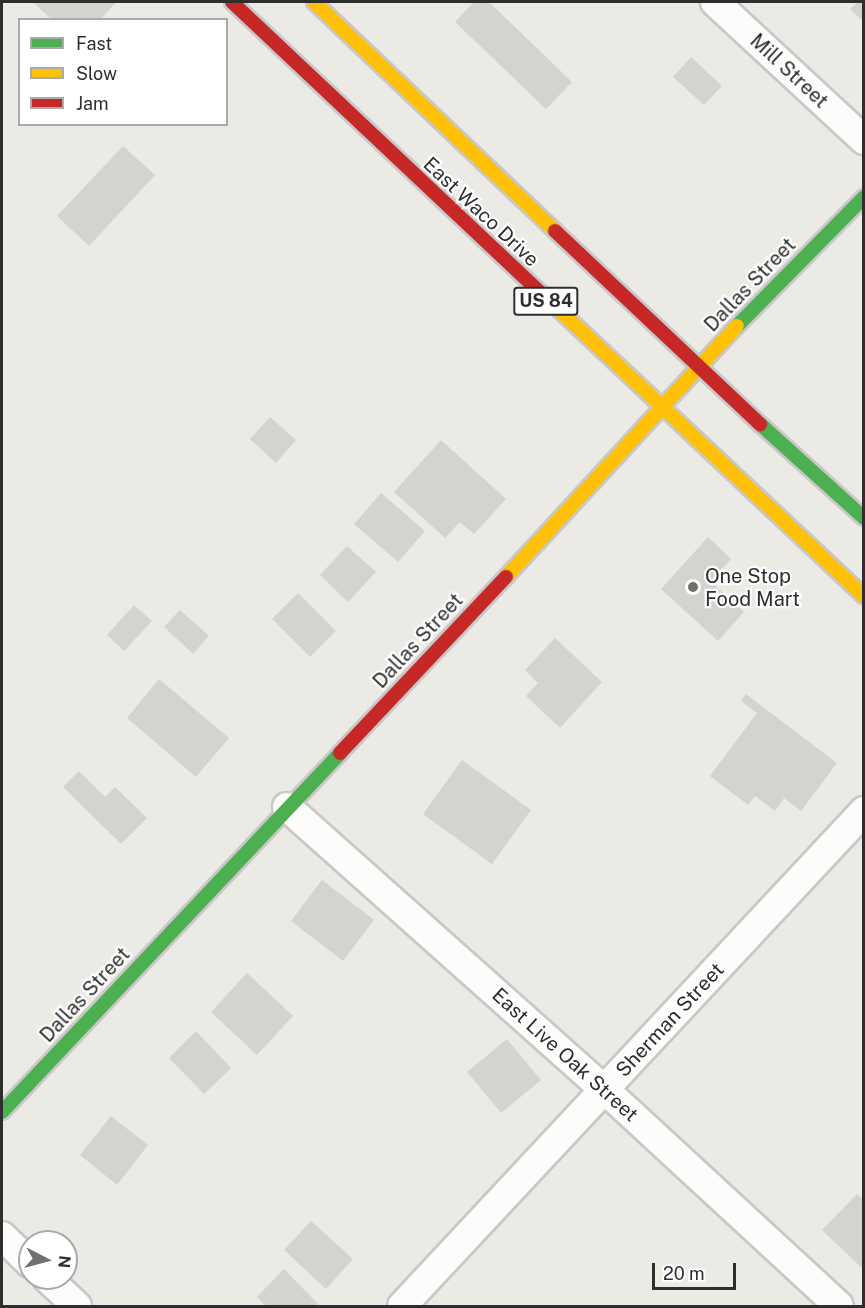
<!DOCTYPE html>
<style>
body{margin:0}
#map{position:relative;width:865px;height:1308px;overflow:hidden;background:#ebeae4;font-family:"Public Sans",sans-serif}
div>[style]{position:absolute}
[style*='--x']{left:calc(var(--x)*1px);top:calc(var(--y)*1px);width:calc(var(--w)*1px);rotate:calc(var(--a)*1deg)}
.building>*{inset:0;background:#d4d3cf}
.roads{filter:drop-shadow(2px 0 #c9c8c8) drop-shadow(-2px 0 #c9c8c8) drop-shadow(0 2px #c9c8c8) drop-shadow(0 -2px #c9c8c8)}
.street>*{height:28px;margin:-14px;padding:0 14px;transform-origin:14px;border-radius:14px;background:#fcfcfb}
.fast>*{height:14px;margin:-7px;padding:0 7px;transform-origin:7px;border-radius:7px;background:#4caf50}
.slow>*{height:14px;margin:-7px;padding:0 7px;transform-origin:7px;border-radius:7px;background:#ffc107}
.jam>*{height:14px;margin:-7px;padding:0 7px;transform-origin:7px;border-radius:7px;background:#c62828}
.dots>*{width:16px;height:16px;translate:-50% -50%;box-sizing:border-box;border:3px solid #fff;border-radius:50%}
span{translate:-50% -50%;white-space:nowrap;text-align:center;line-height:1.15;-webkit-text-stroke:4.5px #fff;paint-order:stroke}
.shield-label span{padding:2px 4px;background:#fff;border:2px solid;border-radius:4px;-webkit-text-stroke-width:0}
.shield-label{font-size:18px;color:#2e2e2e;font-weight:700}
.street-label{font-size:20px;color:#2e2e2e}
.poi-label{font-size:20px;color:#2e2e2e}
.left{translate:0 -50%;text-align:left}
.frame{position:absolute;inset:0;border:3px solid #2e2e2e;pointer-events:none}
.legend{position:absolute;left:18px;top:18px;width:210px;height:108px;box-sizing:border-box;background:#fff;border:2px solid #ababab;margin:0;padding:8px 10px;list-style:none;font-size:18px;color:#2e2e2e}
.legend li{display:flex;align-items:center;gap:12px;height:30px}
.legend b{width:30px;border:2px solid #ababab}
.north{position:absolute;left:18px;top:1230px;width:60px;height:60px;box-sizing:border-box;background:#fff;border:2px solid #ababab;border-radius:50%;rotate:96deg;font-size:16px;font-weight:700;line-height:24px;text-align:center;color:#2e2e2e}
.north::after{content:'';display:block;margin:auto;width:21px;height:27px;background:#70706e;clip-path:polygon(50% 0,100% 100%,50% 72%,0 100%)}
.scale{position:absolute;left:652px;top:1263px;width:84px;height:27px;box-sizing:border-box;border:3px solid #2e2e2e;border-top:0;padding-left:8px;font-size:18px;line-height:21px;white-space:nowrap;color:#2e2e2e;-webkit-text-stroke:4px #fff;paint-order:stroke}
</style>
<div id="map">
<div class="building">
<div style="clip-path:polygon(33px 2px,116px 2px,100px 20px,52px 20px)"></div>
<div style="clip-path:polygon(474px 2px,489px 2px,572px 82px,546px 109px,455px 22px)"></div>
<div style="clip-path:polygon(858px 2px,864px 2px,864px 22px,850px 9px)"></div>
<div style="clip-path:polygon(691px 57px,722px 86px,704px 105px,673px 77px)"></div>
<div style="clip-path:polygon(123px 146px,155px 175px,89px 246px,57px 216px)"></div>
<div style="clip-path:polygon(270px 417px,296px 440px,276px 463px,250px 439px)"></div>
<div style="clip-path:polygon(441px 440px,506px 499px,474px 534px,460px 522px,445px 538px,394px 492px)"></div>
<div style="clip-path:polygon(381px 493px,425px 531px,398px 562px,354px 524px)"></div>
<div style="clip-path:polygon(708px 537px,731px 559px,710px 581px,744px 612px,718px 641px,661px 589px)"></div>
<div style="clip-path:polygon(347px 546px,376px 572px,348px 602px,320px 575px)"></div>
<div style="clip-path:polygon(298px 593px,336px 631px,310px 657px,272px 619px)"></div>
<div style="clip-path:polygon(134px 605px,152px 621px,124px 651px,107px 635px)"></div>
<div style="clip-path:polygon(180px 610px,209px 636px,193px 654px,164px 627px)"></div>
<div style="clip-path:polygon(555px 638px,602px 682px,560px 728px,526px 696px,538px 683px,525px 670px)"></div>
<div style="clip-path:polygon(159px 679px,229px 738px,196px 777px,127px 718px)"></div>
<div style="clip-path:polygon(746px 694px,837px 763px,801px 811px,784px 798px,775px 811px,755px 796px,748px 805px,710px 776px,757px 713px,741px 701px)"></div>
<div style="clip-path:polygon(462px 760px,531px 810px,492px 864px,423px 814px)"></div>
<div style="clip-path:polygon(79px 771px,105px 797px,115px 787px,147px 818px,121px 844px,63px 787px)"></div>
<div style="clip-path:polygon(322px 880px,374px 920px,343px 961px,291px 921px)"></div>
<div style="clip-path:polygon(247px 973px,293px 1016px,257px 1055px,211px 1012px)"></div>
<div style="clip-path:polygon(196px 1031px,231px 1068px,204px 1094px,169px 1058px)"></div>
<div style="clip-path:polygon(507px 1039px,541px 1080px,501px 1113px,467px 1072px)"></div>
<div style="clip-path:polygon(111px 1116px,148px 1145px,117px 1185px,80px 1155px)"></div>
<div style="clip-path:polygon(857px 1194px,864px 1200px,864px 1270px,822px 1230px)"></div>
<div style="clip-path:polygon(311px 1221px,353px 1259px,326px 1289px,284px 1250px)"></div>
<div style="clip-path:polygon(284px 1269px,320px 1306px,266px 1306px,257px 1297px)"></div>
</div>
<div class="roads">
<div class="street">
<div style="--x:715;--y:2;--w:203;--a:42.8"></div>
<div style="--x:287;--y:807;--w:426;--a:41.7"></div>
<div style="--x:605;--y:1090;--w:318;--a:42.7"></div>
<div style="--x:2;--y:1236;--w:39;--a:44"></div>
<div style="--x:47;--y:1278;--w:41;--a:43"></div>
<div style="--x:402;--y:1306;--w:677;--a:-46.97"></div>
</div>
<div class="fast">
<div style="--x:737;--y:326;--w:181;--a:-45.4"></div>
<div style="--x:760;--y:424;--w:140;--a:42.1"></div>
<div style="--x:2;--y:1112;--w:493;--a:-46.7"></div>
</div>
<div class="slow">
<div style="--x:314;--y:2;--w:332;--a:43.5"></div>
<div style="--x:540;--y:292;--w:444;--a:43.2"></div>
<div style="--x:506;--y:577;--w:341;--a:-47.4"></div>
</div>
<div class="jam">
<div style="--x:232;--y:2;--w:423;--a:43.3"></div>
<div style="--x:555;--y:231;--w:282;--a:43.3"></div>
<div style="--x:340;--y:753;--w:242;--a:-46.7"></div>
</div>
</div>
<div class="dots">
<div style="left:693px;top:587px;background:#70706e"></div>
</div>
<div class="shield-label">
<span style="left:546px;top:301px">US 84</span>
</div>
<div class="street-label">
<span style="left:789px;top:71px;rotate:43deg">Mill Street</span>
<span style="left:481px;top:212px;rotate:43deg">East Waco Drive</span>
<span style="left:750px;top:285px;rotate:-46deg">Dallas Street</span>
<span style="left:418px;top:641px;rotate:-47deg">Dallas Street</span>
<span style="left:85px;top:995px;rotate:-47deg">Dallas Street</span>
<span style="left:670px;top:1020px;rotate:-47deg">Sherman Street</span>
<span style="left:565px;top:1055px;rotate:42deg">East Live Oak Street</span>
</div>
<div class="poi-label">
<span class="left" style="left:705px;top:588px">One Stop<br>Food Mart</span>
</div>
<div class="frame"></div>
<ul class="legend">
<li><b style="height:8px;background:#4caf50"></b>Fast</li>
<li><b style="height:8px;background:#ffc107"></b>Slow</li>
<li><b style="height:8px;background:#c62828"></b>Jam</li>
</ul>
<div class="north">N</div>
<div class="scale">20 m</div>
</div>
